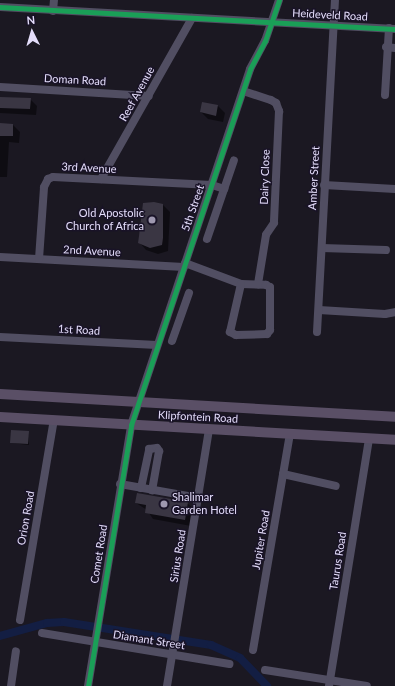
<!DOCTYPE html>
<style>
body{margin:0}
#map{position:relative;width:395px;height:686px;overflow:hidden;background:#1b1822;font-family:Lato,sans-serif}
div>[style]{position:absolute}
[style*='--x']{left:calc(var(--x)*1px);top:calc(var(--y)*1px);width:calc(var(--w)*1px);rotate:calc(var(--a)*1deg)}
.shadow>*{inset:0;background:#0007}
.canal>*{height:8px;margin:-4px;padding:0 4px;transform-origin:4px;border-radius:4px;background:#131e43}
.building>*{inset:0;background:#3a3643}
.minor>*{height:8px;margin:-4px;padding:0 4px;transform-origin:4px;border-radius:4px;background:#514e62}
.major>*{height:10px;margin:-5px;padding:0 5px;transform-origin:5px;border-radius:5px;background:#5a4f66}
.cycleway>*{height:5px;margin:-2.5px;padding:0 2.5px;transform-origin:2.5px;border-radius:2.5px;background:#1a9f57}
.dots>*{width:11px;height:11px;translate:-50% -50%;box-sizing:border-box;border:2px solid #191327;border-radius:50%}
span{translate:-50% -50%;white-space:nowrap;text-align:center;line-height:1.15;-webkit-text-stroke:3px #191327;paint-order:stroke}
.street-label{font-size:11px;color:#e4ddfb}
.poi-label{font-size:11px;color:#e4ddfb}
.right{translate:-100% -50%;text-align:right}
.left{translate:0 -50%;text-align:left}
.north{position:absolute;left:12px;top:12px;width:40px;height:40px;-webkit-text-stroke:3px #191327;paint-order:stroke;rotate:355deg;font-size:11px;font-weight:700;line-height:16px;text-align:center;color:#e4ddfb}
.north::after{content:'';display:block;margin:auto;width:14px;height:18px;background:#e4ddfb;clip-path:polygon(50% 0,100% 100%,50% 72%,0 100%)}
</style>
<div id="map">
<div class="shadow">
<div style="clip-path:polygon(0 98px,30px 99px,37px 106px,36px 115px,0 113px)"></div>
<div style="clip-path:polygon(203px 103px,218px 106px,225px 113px,223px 122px,208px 119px,201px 112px)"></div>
<div style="clip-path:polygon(0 124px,13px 125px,20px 132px,19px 143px,9px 142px,7px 177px,0 177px)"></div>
<div style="clip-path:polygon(163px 205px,170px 212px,168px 251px,158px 254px,146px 250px,140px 243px)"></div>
<div style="clip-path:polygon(28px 432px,29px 445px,11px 443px)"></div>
<div style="clip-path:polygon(136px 503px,187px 503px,194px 509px,191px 526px,153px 519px,147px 510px)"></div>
</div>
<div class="canal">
<div style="--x:0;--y:636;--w:49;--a:-15.5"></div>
<div style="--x:47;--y:623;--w:17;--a:-3"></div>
<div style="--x:64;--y:622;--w:149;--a:8.9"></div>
<div style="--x:211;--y:645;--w:32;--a:24"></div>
<div style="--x:240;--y:658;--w:39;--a:46"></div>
</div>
<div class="building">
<div style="clip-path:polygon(0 97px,31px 98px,30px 109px,0 108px)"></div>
<div style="clip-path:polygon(202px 102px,218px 105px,216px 116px,200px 112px)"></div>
<div style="clip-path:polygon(0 123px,13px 124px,13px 136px,0 136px)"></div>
<div style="clip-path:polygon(154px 202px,163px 204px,163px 238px,162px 245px,150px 248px,138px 243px,139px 236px,143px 203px)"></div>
<div style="clip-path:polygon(11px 430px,29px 431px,28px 444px,10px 443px)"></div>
<div style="clip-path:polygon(137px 493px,188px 502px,185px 520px,145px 513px,146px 505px,135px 503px)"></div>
</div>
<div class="minor">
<div style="--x:0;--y:7;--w:396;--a:3.2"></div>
<div style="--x:53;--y:11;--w:11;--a:-85"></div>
<div style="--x:386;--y:47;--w:9;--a:6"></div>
<div style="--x:0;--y:87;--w:149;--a:3.5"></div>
<div style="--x:243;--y:91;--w:29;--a:18"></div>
<div style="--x:271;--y:100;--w:6;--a:31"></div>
<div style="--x:276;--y:103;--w:9;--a:69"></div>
<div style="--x:279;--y:111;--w:112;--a:92.6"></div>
<div style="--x:274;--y:223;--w:14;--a:124"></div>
<div style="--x:266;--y:235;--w:50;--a:99.3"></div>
<div style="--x:385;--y:95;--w:67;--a:-86.6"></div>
<div style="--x:101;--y:179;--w:185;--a:-60.5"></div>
<div style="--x:324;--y:185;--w:71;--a:3.2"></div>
<div style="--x:207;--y:239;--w:83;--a:-71.1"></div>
<div style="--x:322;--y:248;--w:64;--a:1.8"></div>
<div style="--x:0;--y:257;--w:184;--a:3.1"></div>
<div style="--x:39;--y:259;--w:72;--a:-86"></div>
<div style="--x:44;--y:187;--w:9;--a:-63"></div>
<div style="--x:48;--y:179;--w:5;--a:-22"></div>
<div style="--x:53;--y:177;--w:159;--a:2.9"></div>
<div style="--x:212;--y:185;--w:13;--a:18"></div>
<div style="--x:185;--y:263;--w:60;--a:20.6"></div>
<div style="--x:241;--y:284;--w:25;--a:2"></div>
<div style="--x:266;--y:285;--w:4;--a:27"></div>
<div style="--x:270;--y:287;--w:43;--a:90"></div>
<div style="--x:270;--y:330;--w:5;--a:127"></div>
<div style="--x:267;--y:334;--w:31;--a:178"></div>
<div style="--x:236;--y:335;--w:7;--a:-153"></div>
<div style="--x:230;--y:332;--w:49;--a:-77.1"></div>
<div style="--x:319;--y:310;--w:66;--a:3.5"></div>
<div style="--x:385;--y:314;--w:10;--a:-11"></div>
<div style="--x:317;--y:332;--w:332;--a:-86.9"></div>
<div style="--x:0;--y:337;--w:157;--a:2.9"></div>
<div style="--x:172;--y:341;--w:51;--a:-70.5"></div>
<div style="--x:283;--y:474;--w:54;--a:12.8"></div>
<div style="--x:120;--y:484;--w:80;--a:10"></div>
<div style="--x:141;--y:488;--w:40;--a:-78"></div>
<div style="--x:149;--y:449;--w:8;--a:-7"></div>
<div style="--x:157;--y:448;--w:4;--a:56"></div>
<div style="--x:159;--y:451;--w:40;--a:100"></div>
<div style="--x:20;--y:620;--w:203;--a:-80.4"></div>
<div style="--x:42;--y:633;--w:190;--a:9.4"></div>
<div style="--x:253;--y:650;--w:219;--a:-80.3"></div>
<div style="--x:265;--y:670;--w:103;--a:8.9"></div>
<div style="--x:11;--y:686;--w:35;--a:-82"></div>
<div style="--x:88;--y:686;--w:265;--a:-80.6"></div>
<div style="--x:131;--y:425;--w:375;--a:-71.5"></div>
<div style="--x:250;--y:69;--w:32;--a:-62"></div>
<div style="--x:265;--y:41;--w:43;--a:-71.1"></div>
<div style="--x:167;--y:686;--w:259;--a:-80.7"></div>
<div style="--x:329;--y:686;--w:250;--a:-80.8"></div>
</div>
<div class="major">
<div style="--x:0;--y:394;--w:396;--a:3.3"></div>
<div style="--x:0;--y:417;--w:396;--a:3.3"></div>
</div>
<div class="cycleway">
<div style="--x:0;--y:7;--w:396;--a:3.2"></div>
<div style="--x:88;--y:686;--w:265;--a:-80.6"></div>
<div style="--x:131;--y:425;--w:375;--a:-71.5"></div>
<div style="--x:250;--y:69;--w:32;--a:-62"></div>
<div style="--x:265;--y:41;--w:43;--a:-71.1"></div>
</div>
<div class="dots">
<div style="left:152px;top:220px;background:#9e98af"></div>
<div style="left:164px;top:504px;background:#9e98af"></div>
</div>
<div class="street-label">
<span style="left:330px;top:15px;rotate:3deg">Heideveld Road</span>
<span style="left:75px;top:80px;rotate:3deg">Doman Road</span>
<span style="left:137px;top:94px;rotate:-61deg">Reef Avenue</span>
<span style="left:89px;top:168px;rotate:3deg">3rd Avenue</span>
<span style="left:265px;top:177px;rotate:-88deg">Dairy Close</span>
<span style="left:314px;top:178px;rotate:-87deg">Amber Street</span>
<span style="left:193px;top:208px;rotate:-71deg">5th Street</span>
<span style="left:92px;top:251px;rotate:3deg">2nd Avenue</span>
<span style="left:79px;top:330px;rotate:3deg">1st Road</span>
<span style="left:198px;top:417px;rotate:3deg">Klipfontein Road</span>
<span style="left:26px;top:518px;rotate:-80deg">Orion Road</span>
<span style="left:261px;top:540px;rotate:-80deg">Jupiter Road</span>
<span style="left:99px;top:554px;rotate:-81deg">Comet Road</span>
<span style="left:178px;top:556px;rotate:-81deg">Sirius Road</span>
<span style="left:338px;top:561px;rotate:-81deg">Taurus Road</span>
<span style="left:149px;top:640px;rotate:9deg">Diamant Street</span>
</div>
<div class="poi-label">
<span class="right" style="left:144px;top:220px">Old Apostolic<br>Church of Africa</span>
<span class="left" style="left:172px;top:504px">Shalimar<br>Garden Hotel</span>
</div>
<div class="north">N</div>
</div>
